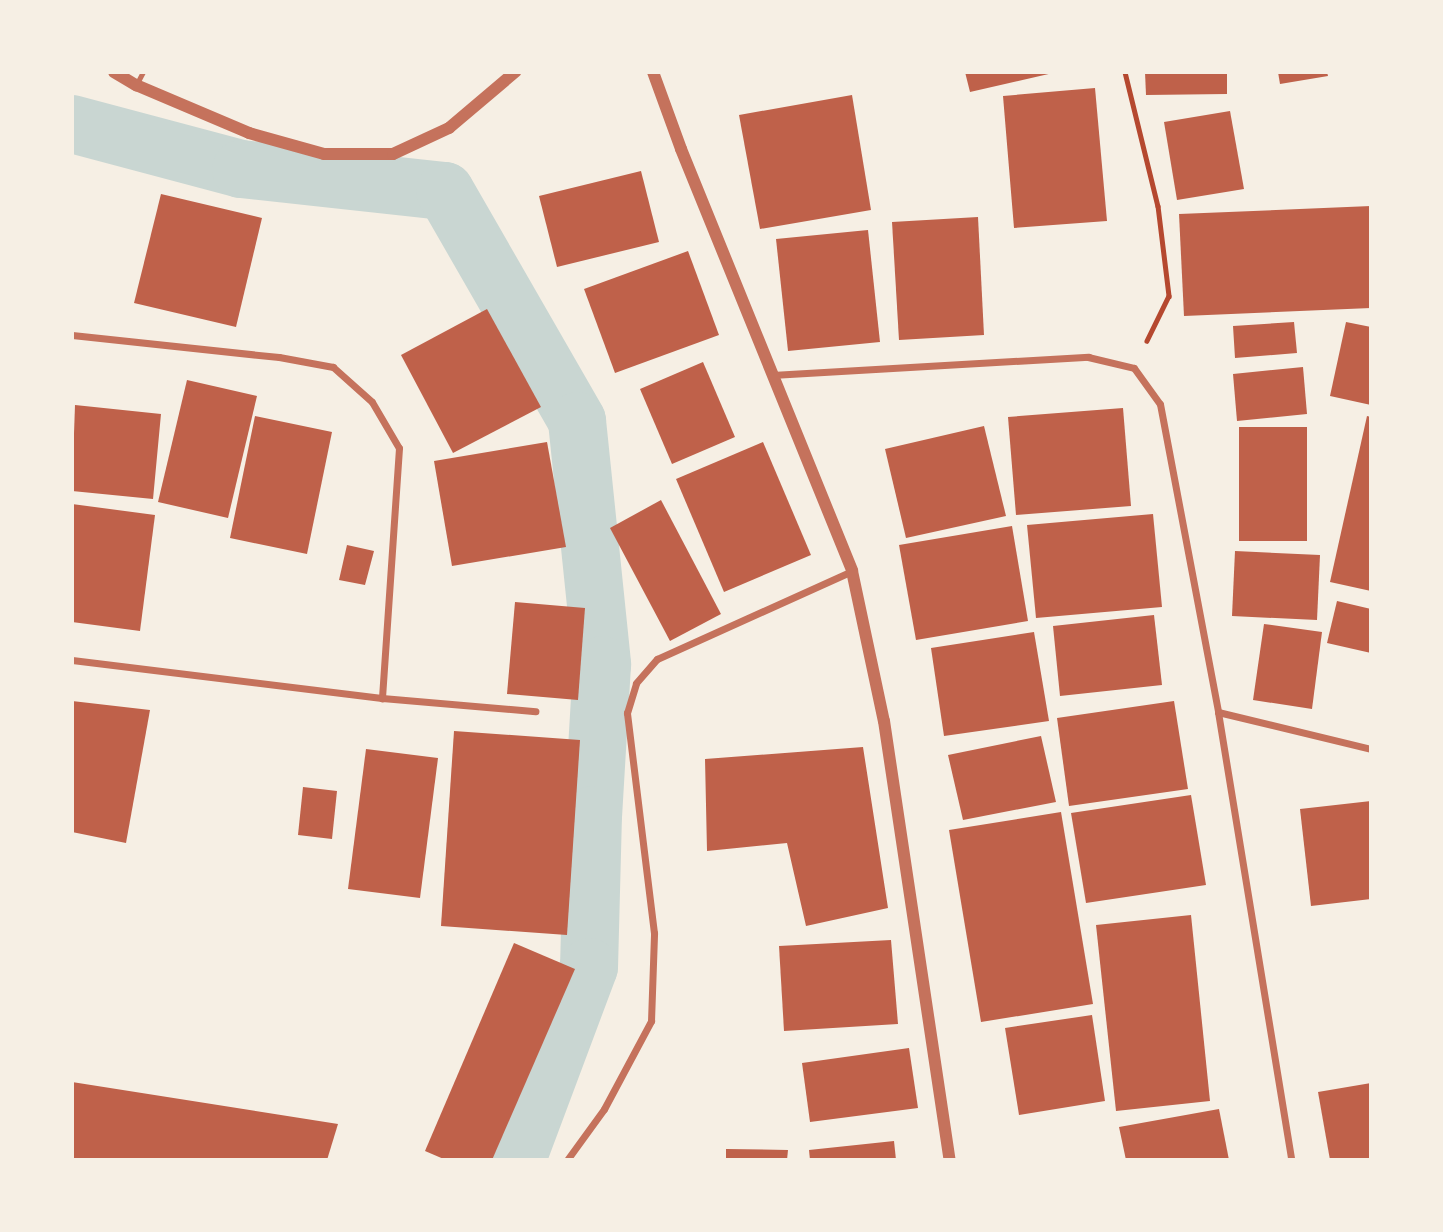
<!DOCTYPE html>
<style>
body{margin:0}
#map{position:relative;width:1443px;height:1232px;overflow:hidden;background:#f6efe4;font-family:"Titillium Web",sans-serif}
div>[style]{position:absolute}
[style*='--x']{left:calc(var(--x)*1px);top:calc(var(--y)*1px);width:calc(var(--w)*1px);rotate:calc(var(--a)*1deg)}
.canal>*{height:58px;margin:-29px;padding:0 29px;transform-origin:29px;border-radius:29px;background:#c9d6d2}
.building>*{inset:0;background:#bf614a}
.path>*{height:4.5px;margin:-2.25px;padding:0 2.25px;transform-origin:2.25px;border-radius:2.25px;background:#b5482f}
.service>*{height:5px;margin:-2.5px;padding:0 2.5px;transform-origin:2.5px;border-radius:2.5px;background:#c5725c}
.minor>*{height:7px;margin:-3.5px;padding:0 3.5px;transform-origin:3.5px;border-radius:3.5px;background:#c5725c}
.tertiary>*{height:12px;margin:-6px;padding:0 6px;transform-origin:6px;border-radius:6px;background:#c5725c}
span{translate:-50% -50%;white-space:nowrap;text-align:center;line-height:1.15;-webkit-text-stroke:6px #f6efe4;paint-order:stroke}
.frame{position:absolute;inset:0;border:74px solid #f6efe4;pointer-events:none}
</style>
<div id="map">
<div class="canal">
<div style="--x:72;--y:124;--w:175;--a:14.9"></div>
<div style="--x:241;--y:169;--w:205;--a:6.2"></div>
<div style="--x:445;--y:191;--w:265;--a:60.1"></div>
<div style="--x:577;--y:421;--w:245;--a:84.1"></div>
<div style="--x:602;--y:665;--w:150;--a:93.4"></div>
<div style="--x:593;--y:815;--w:152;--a:91.5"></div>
<div style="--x:589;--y:967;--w:206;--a:110.5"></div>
</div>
<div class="building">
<div style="clip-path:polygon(965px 72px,1053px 72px,1053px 73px,970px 92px)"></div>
<div style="clip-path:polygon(1145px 72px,1227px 72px,1227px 94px,1146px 95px)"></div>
<div style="clip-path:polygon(1278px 72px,1327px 72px,1328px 76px,1280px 84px)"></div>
<div style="clip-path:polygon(1095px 88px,1107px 221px,1014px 228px,1003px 96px)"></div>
<div style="clip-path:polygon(852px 95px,871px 210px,760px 229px,739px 115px)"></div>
<div style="clip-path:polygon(1230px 111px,1244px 189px,1177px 200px,1164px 122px)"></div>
<div style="clip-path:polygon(641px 171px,659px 242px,557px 267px,539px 196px)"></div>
<div style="clip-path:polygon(161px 194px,262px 218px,236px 327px,134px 303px)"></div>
<div style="clip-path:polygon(1371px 206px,1371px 308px,1184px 316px,1179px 214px)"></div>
<div style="clip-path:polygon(978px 217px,984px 335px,899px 340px,892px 222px)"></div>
<div style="clip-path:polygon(868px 230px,880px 342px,788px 351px,776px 239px)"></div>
<div style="clip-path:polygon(688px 251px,719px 335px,615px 373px,584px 289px)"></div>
<div style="clip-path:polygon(487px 309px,541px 407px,453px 453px,401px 355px)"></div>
<div style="clip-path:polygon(1294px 322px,1297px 353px,1235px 358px,1233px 326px)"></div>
<div style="clip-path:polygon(1346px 322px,1371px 327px,1371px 405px,1330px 396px)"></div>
<div style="clip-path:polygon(703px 362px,735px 437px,672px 464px,640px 389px)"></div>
<div style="clip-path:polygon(1303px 367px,1307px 414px,1237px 421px,1233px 374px)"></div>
<div style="clip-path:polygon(187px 380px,257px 396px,228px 518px,158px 502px)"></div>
<div style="clip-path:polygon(75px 405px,161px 414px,153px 499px,72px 491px)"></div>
<div style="clip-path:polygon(1123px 408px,1131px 506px,1016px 515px,1008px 417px)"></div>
<div style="clip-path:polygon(255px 416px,332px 432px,307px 554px,230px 538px)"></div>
<div style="clip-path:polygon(1367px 416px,1371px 417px,1371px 591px,1330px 582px)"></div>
<div style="clip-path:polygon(984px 426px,1006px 516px,906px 538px,885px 449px)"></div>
<div style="clip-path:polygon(1239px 427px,1307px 427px,1307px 541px,1239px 541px)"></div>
<div style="clip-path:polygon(547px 442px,566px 547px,452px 566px,434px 461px)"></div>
<div style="clip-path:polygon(763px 442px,811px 555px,724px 592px,676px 479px)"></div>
<div style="clip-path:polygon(661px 500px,721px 614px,670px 641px,610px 528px)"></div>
<div style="clip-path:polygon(72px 504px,155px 515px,140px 631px,72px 622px)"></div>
<div style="clip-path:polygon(1153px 514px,1162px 607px,1036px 618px,1027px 525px)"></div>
<div style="clip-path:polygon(1012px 526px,1028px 621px,916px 640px,899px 545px)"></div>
<div style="clip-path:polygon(347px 545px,374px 551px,365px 585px,339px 580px)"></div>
<div style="clip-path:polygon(1235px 551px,1320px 555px,1317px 620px,1232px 616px)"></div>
<div style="clip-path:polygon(1337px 601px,1371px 609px,1371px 653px,1327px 643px)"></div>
<div style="clip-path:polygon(515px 602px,585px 608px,578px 700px,507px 694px)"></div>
<div style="clip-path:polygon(1154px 615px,1162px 685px,1060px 696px,1053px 626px)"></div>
<div style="clip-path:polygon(1264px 624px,1322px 632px,1312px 709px,1253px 700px)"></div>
<div style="clip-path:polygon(1034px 632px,1049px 721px,944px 736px,931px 648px)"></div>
<div style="clip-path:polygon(72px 701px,150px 710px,126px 843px,72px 832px)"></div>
<div style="clip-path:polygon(1174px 701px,1188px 789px,1069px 806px,1057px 718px)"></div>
<div style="clip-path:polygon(454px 731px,580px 740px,567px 935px,441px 926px)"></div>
<div style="clip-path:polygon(1041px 736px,1056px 802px,963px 820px,948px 755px)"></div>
<div style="clip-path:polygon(863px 747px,888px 908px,806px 926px,787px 843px,707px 851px,705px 759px)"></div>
<div style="clip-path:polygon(366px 749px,438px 758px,420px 898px,348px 889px)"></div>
<div style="clip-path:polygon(303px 787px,337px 791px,332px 839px,298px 835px)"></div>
<div style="clip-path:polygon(1191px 795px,1206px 885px,1086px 903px,1071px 813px)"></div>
<div style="clip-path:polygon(1371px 801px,1371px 899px,1311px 906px,1300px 809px)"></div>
<div style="clip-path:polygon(1061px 812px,1093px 1004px,981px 1022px,949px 830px)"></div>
<div style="clip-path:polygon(1191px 915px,1210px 1101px,1116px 1111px,1096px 925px)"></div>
<div style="clip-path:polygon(891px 940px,898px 1024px,784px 1031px,779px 946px)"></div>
<div style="clip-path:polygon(514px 943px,575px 969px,492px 1160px,446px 1160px,425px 1151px)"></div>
<div style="clip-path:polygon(1092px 1015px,1105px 1101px,1019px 1115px,1005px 1028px)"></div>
<div style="clip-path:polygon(909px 1048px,918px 1108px,810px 1122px,802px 1063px)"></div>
<div style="clip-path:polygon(72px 1082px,338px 1124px,327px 1160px,72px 1160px)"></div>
<div style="clip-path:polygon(1371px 1083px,1371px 1160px,1330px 1160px,1318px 1092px)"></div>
<div style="clip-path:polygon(1219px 1109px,1229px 1160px,1126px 1160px,1119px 1127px)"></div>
<div style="clip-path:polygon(894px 1141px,896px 1160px,810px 1160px,809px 1150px)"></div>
<div style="clip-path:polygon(726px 1149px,788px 1150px,787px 1160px,726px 1160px)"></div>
</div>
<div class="path">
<div style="--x:1125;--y:72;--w:138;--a:76.2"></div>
<div style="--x:1158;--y:206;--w:91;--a:83"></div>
<div style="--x:1169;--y:296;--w:50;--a:116.1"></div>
</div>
<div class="service">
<div style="--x:136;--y:85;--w:15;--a:-62"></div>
</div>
<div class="minor">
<div style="--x:72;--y:335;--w:208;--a:6.1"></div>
<div style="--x:279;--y:357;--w:55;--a:10.5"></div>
<div style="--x:333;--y:367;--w:52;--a:41.9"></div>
<div style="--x:372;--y:402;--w:53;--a:59.6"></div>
<div style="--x:399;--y:448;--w:251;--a:93.9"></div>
<div style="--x:772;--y:375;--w:317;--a:-3.3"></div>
<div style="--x:1088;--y:357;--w:47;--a:13.4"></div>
<div style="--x:1134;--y:368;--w:44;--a:54.2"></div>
<div style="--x:1160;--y:404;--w:313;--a:79.3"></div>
<div style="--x:1218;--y:712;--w:454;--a:80.7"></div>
<div style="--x:72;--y:660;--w:312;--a:7"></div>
<div style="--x:382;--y:698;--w:154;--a:4.9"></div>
<div style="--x:1218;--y:712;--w:157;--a:13.6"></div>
<div style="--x:567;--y:1160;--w:63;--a:-54"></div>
<div style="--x:604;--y:1109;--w:100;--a:-61.9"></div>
<div style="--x:651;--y:1021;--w:88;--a:-88"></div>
<div style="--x:654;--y:933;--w:222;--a:-97"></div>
<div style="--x:627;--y:713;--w:31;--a:-73"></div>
<div style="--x:636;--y:683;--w:32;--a:-49"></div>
<div style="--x:657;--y:659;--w:214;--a:-24.3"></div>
</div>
<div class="tertiary">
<div style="--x:114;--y:72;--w:26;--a:31"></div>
<div style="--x:136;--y:85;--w:123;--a:23"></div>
<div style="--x:249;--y:133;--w:78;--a:15.6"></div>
<div style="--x:324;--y:154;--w:69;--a:0"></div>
<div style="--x:393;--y:154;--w:62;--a:-24.9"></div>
<div style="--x:449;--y:128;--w:87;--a:-40.3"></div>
<div style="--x:653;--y:72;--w:82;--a:70"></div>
<div style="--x:681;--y:149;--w:455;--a:67.9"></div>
<div style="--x:852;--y:571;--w:153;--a:78"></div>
<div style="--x:884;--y:721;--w:444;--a:81.5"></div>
</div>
<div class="frame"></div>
</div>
